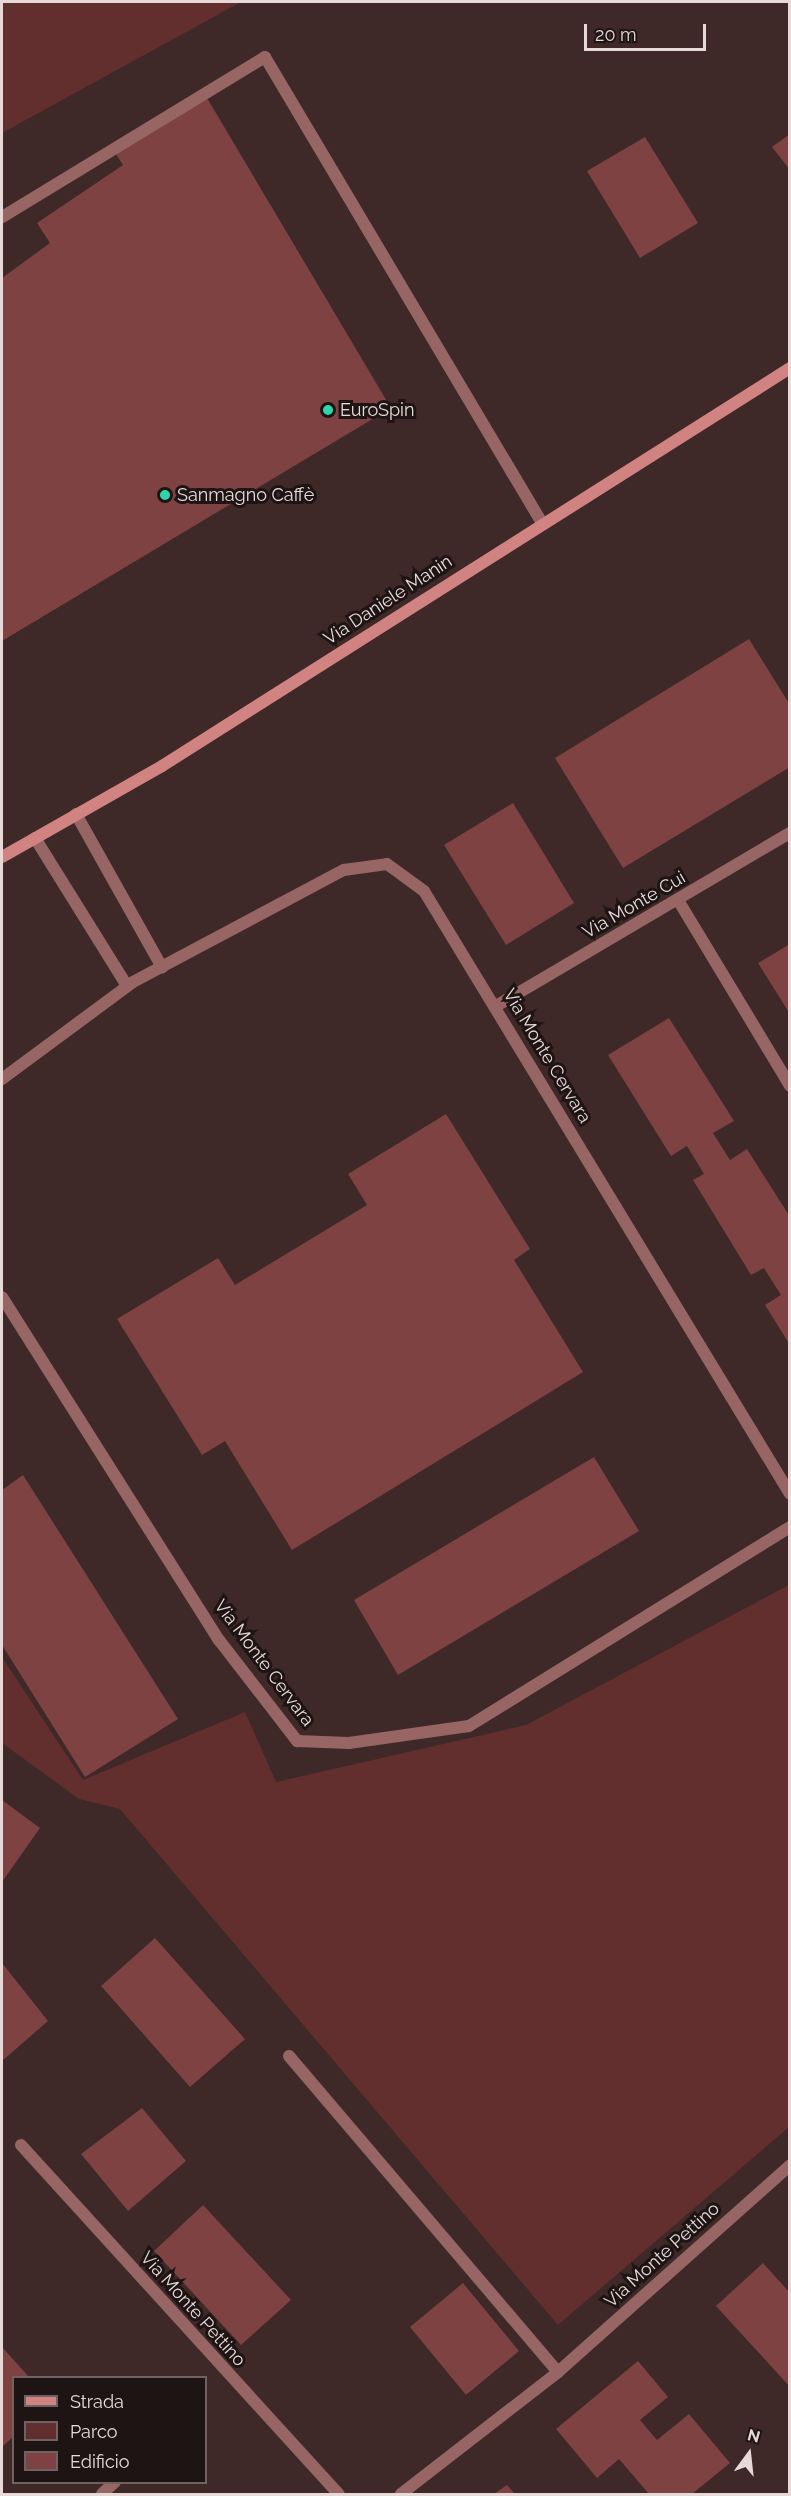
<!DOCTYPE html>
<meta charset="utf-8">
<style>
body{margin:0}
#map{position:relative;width:791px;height:2496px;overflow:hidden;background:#3e2828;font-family:Raleway,sans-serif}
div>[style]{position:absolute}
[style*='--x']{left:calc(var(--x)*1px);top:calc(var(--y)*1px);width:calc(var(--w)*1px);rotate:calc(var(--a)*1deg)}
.green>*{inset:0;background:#632e2e}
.building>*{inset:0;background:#7e4242}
.lane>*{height:12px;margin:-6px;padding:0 6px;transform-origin:6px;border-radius:6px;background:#976564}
.street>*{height:12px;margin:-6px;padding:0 6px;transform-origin:6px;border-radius:6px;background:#976564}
.secondary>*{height:12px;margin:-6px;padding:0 6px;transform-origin:6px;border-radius:6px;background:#d18381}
.dots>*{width:16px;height:16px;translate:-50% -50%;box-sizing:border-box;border:3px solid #1e1414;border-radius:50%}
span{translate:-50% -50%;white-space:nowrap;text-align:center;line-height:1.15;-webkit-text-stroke:6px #1e1414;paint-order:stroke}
.poi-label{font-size:18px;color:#e7d9d8}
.left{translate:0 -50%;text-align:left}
.street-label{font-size:18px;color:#e7d9d8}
.frame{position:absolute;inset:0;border:3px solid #e7d9d8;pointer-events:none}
.legend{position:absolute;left:12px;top:2376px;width:195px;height:108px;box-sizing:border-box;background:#1e1414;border:2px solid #6e6362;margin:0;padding:8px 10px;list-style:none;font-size:18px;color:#e7d9d8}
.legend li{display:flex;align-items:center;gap:12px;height:30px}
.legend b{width:30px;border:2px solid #6e6362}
.north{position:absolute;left:719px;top:2424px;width:60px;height:60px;-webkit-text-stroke:4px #1e1414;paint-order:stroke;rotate:15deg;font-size:16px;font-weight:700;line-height:24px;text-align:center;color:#e7d9d8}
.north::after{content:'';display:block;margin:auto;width:21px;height:27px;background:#e7d9d8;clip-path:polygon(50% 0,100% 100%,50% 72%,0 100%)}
.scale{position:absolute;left:584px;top:24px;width:122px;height:27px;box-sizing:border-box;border:3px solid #e7d9d8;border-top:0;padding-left:8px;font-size:18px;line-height:21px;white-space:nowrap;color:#e7d9d8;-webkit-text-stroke:4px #1e1414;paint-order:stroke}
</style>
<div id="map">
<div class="green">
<div style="clip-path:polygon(2px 2px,241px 2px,2px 133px)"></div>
<div style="clip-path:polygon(789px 1585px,789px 2127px,558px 2325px,120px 1809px,79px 1799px,2px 1743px,2px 1657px,83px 1780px,245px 1712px,276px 1782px,526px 1725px)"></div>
</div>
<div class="building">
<div style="clip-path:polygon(207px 98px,391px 408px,2px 641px,2px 278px,50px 243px,37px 223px,123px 165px,114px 151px)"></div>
<div style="clip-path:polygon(790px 134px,790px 170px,772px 147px)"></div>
<div style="clip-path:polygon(645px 137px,698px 223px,640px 258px,587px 171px)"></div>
<div style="clip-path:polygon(749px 639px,790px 705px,790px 767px,623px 868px,555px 758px)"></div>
<div style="clip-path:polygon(513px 803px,574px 903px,506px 945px,444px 845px)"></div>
<div style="clip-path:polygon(790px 944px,790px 1014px,758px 963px)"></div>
<div style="clip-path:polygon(669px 1018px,734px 1121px,713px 1133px,730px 1160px,747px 1149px,790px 1217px,790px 1345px,765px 1305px,781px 1295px,764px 1268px,751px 1275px,693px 1180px,704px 1174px,687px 1146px,671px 1156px,608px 1055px)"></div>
<div style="clip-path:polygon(446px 1114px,530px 1249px,514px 1260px,583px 1372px,292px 1550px,225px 1441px,202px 1455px,117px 1319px,218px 1258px,235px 1285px,367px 1205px,348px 1174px)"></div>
<div style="clip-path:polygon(594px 1457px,639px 1531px,398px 1675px,354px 1600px)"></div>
<div style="clip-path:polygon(23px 1475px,178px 1719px,85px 1777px,2px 1645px,2px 1490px)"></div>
<div style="clip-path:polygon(2px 1800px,40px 1828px,2px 1882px)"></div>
<div style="clip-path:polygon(155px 1938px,245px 2039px,190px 2087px,101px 1986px)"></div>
<div style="clip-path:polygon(2px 1963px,48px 2021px,2px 2061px)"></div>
<div style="clip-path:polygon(142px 2108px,186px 2161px,128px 2211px,81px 2154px)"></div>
<div style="clip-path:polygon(203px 2205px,291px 2300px,241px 2345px,154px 2251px)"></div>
<div style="clip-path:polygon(763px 2263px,790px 2293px,790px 2387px,716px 2306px)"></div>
<div style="clip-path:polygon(463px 2283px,519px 2351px,466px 2395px,410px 2327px)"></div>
<div style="clip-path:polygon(2px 2347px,30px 2378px,14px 2378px,14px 2436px,2px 2447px)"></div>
<div style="clip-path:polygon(638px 2361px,668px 2397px,640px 2420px,657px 2440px,689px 2414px,730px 2463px,692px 2494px,649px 2494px,619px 2459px,597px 2478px,556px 2429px)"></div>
<div style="clip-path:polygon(507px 2485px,515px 2494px,494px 2494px)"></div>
</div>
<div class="lane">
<div style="--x:2;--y:217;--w:308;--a:-31.3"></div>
<div style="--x:265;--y:57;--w:542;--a:59.27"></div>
</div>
<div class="street">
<div style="--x:76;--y:814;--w:176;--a:60.7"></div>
<div style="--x:35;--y:838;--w:174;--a:58.1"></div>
<div style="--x:678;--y:900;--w:217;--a:58.9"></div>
<div style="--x:496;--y:1006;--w:341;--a:-30.5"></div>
<div style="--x:2;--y:1079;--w:163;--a:-36.5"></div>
<div style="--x:133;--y:982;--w:239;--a:-28"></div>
<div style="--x:344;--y:870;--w:43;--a:-7.9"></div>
<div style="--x:387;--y:864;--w:46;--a:36.1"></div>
<div style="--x:424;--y:891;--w:705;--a:58.74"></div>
<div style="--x:2;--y:1297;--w:406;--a:57.7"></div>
<div style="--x:219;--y:1640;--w:128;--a:52.3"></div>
<div style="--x:297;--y:1741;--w:52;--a:2.2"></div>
<div style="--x:349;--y:1743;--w:121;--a:-8.1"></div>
<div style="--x:469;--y:1726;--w:378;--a:-31.8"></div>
<div style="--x:289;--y:2056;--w:415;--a:49.6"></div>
<div style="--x:21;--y:2145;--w:472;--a:47.7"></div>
<div style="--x:102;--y:2494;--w:18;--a:-43"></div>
<div style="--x:401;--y:2494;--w:199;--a:-37.8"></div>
<div style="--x:558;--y:2372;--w:311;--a:-41.7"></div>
</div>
<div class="secondary">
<div style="--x:2;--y:857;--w:184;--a:-29.6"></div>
<div style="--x:162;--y:766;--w:743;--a:-32.36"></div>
</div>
<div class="dots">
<div style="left:328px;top:410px;background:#2dd5ab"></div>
<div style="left:165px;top:495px;background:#2dd5ab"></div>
</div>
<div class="poi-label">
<span class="left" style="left:340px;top:410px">EuroSpin</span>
<span class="left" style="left:177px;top:495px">Sanmagno Caffè</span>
</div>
<div class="street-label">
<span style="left:388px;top:600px;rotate:-33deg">Via Daniele Manin</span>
<span style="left:634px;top:905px;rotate:-30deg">Via Monte Cui</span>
<span style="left:547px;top:1056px;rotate:59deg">Via Monte Cervara</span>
<span style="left:264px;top:1663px;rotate:53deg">Via Monte Cervara</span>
<span style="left:662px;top:2255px;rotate:-42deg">Via Monte Pettino</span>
<span style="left:193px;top:2309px;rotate:48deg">Via Monte Pettino</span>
</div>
<div class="frame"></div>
<ul class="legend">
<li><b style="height:8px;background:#d18381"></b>Strada</li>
<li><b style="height:16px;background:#632e2e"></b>Parco</li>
<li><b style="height:16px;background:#7e4242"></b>Edificio</li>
</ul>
<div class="north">N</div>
<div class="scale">20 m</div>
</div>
